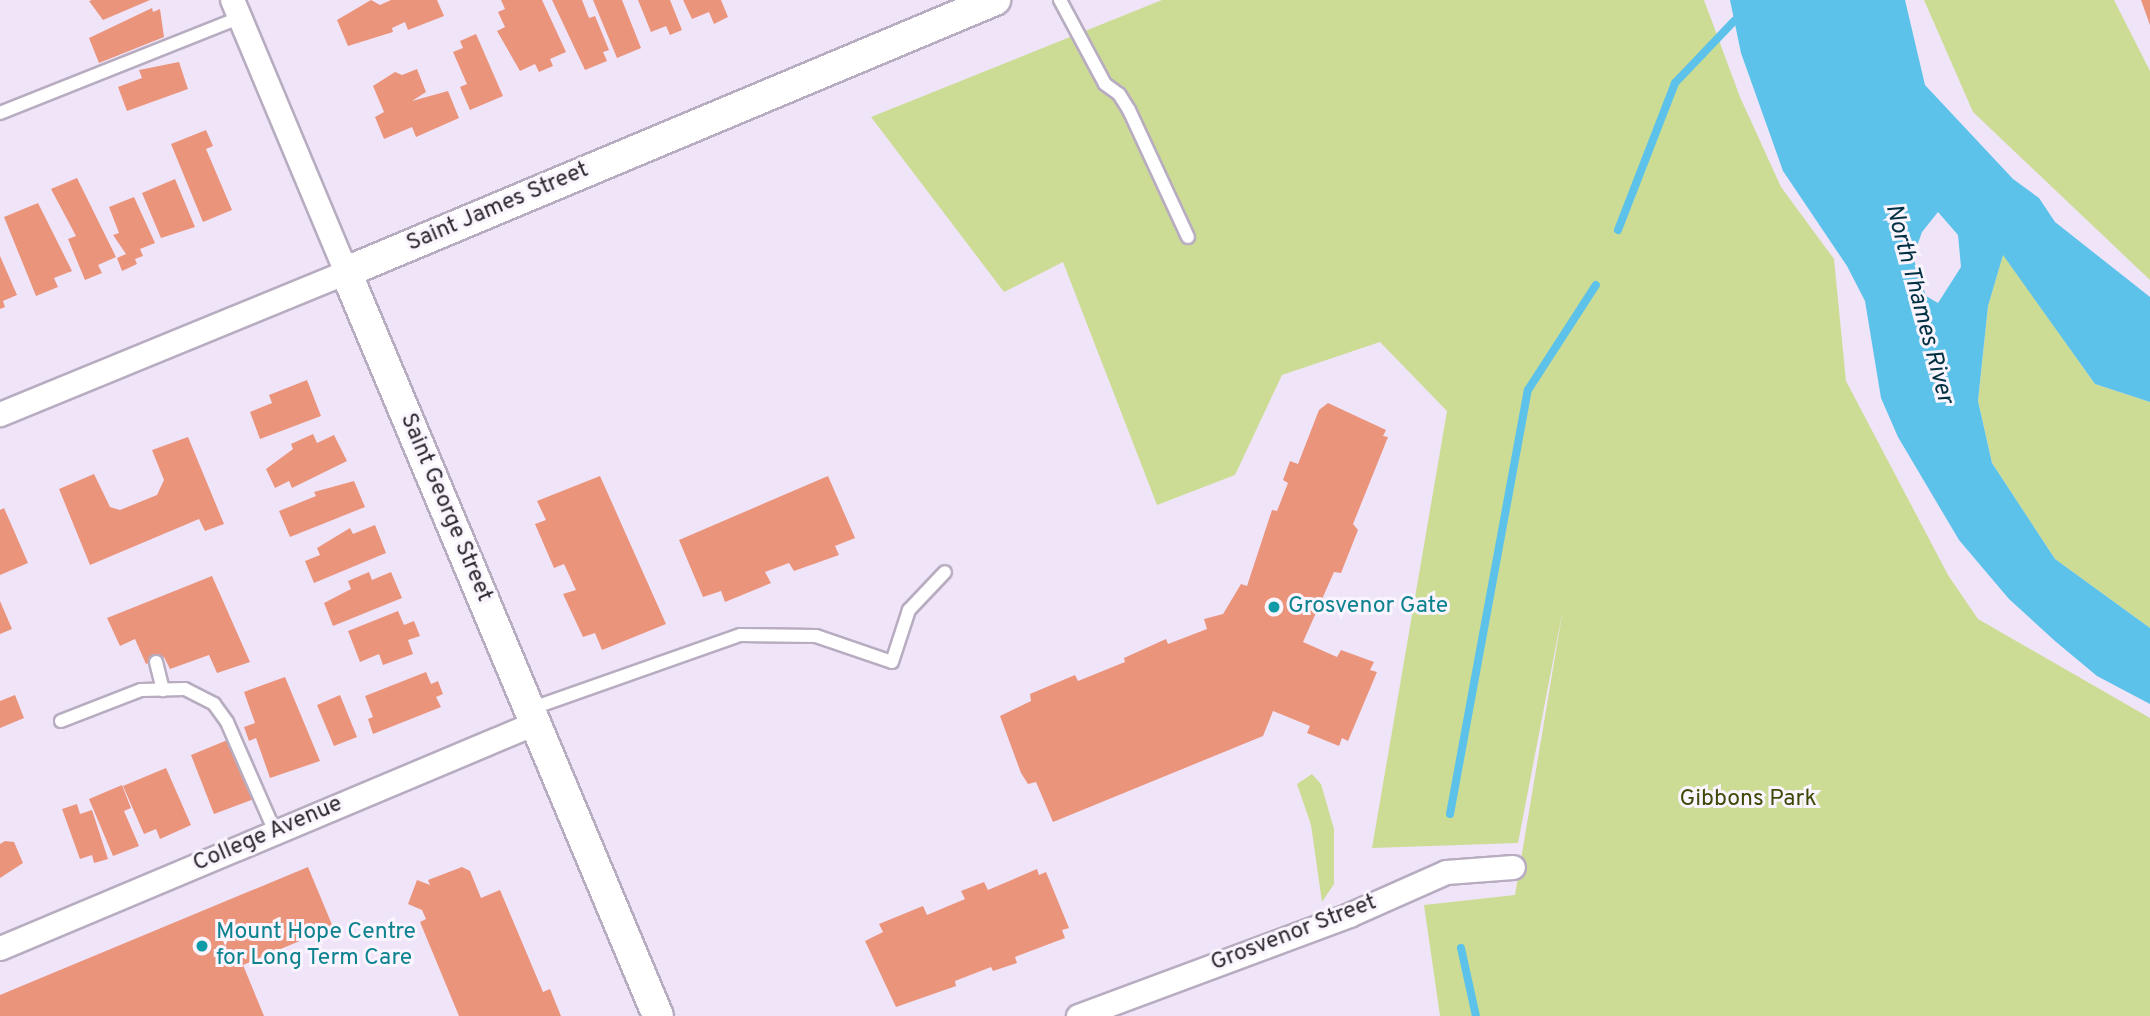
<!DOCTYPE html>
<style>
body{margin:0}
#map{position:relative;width:2150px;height:1016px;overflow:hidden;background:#f0e4f9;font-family:Overpass,sans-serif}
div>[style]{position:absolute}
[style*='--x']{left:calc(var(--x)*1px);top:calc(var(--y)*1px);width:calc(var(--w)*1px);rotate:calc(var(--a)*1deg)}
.green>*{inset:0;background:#cddc95}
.water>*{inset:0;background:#5cc2ea}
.stream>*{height:8px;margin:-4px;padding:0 4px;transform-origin:4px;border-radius:4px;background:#5cc2ea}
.building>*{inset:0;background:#ea947c}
.roads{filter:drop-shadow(2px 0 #b8acc0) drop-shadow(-2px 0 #b8acc0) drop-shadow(0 2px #b8acc0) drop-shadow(0 -2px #b8acc0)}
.service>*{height:12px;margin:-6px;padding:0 6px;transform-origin:6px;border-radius:6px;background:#fff}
.minor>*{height:23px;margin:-11.5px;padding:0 11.5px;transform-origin:11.5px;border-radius:11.5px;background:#fff}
.tertiary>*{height:30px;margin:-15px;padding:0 15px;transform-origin:15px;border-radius:15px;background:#fff}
.dots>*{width:19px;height:19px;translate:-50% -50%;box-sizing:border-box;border:4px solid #f9f4fd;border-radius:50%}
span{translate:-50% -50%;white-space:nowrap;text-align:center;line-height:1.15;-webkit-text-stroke:6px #f9f4fd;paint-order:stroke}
.street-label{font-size:23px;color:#2d2830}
.culture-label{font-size:23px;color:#0d838f}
.left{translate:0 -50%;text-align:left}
.park-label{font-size:23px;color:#3f4907}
.water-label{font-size:24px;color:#003041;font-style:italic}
</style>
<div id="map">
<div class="green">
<div style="clip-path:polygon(1162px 0,1704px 0,1740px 97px,1781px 187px,1834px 259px,1846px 381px,1948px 575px,1978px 619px,2150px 718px,2150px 1016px,1440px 1016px,1424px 905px,1515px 895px,1563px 609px,1518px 843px,1372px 848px,1447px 411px,1380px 342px,1282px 375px,1235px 475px,1157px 505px,1063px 262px,1004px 292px,871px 117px)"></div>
<div style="clip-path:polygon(1924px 0,2114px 0,2150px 71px,2150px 280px,1973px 112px)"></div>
<div style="clip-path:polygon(2003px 254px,2095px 384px,2150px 402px,2150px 628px,2055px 559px,1992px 463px,1978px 401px,1988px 306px)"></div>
<div style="clip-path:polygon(1312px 774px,1321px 784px,1334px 829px,1334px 884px,1322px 902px,1311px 825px,1297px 784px)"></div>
</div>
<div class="water">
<div style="clip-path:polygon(evenodd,1730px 0,1905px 0,1925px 85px,2013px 179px,2039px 198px,2055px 222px,2150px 297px,2150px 402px,2095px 384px,2003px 255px,1988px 306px,1978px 401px,1992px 463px,2055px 559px,2150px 628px,2150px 704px,2097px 676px,2055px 641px,2009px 599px,1959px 540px,1898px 437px,1881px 398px,1865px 301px,1847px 266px,1783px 171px,1741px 53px,1730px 0,1938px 212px,1958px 235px,1961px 267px,1938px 303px,1926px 296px,1913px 257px,1922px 232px,1938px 212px)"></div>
</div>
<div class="stream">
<div style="--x:1618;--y:230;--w:158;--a:-68.8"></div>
<div style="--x:1675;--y:83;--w:86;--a:-46.4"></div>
<div style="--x:1450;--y:814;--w:431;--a:-79.6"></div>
<div style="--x:1528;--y:390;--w:125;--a:-57.1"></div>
<div style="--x:1461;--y:948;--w:70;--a:77.6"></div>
</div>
<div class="building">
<div style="clip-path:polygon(150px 0,103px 20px,89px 1px,92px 0)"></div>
<div style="clip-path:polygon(371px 0,380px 5px,391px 0,437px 0,444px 16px,408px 30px,405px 22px,392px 28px,393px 32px,348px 46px,337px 20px)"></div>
<div style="clip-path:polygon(501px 0,542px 0,566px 52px,550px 59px,553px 66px,539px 72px,535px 64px,520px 71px,497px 31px,505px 27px,498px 12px,505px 9px)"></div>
<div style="clip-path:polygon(552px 0,582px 0,589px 18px,595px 16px,609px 50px,603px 52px,607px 61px,585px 70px)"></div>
<div style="clip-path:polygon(593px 0,622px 0,641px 48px,617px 58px)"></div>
<div style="clip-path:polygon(638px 0,670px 0,682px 30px,670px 35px,666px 26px,651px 32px)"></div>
<div style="clip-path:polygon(683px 0,721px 0,728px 17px,714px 24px,709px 12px,692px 19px)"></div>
<div style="clip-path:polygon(2141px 0,2150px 0,2150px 25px)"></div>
<div style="clip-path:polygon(152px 8px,153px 12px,160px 9px,164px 37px,99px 63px,89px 38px)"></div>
<div style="clip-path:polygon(476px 34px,503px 96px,470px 110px,460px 87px,467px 84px,453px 52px,463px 48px,460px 41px)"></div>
<div style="clip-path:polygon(179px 62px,188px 89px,127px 111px,118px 87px,142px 78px,139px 70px)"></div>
<div style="clip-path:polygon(417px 69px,426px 92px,412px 101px,448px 91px,459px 118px,416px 137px,412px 127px,384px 139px,375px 117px,384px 112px,373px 86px,395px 72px,402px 75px)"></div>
<div style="clip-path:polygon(206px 130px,213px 146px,206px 149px,232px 210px,203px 222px,171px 144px)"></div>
<div style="clip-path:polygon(77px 178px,116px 257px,98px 265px,102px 273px,85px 280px,68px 239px,76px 236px,51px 189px)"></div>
<div style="clip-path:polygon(175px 179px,195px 227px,161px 238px,142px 193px)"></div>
<div style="clip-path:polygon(134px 197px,155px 243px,140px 249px,143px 256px,135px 259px,137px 264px,122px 271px,117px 258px,126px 254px,113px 235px,119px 233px,109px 207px)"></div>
<div style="clip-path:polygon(38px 203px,72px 271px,54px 278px,58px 287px,36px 296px,4px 217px)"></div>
<div style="clip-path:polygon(0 256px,17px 295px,3px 301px,5px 307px,0 309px)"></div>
<div style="clip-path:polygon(307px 380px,321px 416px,260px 439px,250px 412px,272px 403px,269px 395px)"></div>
<div style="clip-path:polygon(1328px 403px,1386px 430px,1383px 436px,1388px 437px,1353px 524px,1358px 530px,1341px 573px,1334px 572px,1303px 642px,1337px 657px,1341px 650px,1374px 662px,1370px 670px,1377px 672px,1348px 741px,1342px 738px,1339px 746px,1307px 733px,1310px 726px,1273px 711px,1263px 736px,1053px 822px,1036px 782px,1028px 784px,1021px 773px,1000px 716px,1031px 701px,1030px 694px,1075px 675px,1078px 681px,1125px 662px,1124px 658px,1166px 639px,1168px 644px,1207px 629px,1204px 619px,1223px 614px,1241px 584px,1247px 586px,1272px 510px,1277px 511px,1288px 483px,1283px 480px,1290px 461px,1298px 464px,1319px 410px)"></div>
<div style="clip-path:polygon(313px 434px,317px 443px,334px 435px,347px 461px,292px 488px,289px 481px,275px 488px,266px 469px,293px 449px,291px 444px)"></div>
<div style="clip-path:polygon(188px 437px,224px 524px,205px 531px,199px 519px,90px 565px,59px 489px,94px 474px,110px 507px,120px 510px,157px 495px,164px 480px,152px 450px)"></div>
<div style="clip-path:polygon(600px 476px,666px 624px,602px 650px,595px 633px,583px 637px,563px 594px,576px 590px,564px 564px,554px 568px,535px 524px,546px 520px,537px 501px)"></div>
<div style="clip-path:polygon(828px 476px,855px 538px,835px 546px,839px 555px,794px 571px,789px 563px,765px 572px,771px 583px,725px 602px,721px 591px,703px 597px,679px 540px)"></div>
<div style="clip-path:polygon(354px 481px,365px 507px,290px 537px,279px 511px,316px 496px,314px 492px)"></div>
<div style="clip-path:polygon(4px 508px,28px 563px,0 575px,0 510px)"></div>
<div style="clip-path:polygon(375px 525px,386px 553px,314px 583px,305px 561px,320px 555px,317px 548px,350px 528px,353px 534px)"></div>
<div style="clip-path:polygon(369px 572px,372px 580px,391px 572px,402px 598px,333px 626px,324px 603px,351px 589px,348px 581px)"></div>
<div style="clip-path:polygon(212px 576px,250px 662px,217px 673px,209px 655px,170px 669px,164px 657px,146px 664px,135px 639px,120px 646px,107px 618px)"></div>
<div style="clip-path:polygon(0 601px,12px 629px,0 634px)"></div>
<div style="clip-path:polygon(398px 611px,404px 625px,414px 621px,420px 636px,408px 640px,413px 654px,383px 665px,379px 654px,360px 662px,348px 631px)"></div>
<div style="clip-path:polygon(426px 672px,431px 684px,438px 681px,443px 694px,436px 697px,441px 707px,373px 734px,368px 719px,373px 717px,365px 696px)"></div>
<div style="clip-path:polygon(285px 677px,320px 761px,270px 778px,256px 738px,249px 741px,244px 727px,255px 723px,244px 692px)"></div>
<div style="clip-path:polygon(15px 695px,24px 718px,0 728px,0 701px)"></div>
<div style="clip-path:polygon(340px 695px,357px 737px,334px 746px,317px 705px)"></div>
<div style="clip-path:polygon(230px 739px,254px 799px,214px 814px,191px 755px)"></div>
<div style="clip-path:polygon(166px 768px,191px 825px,160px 839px,156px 829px,144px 834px,123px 786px)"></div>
<div style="clip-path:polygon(122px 785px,131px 808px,124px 811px,139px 846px,113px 856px,89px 799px)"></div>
<div style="clip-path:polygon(77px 804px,80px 814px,92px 810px,108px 859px,94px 863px,92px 855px,80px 859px,62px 809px)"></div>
<div style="clip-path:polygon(5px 841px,14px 842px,23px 863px,0 878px,0 844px)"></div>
<div style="clip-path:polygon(308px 867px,333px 927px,243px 965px,264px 1016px,0 1016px,0 995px)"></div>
<div style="clip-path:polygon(462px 867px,470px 871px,481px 898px,500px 890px,543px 992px,550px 989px,561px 1016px,459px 1016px,420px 922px,426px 919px,422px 910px,408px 904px,417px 880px,430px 885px,428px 880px)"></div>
<div style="clip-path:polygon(1037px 869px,1039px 875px,1046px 872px,1069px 928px,1062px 930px,1065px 938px,1015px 957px,1017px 963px,993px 971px,991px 967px,955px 981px,956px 986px,896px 1007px,865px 941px,883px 932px,879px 924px,923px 906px,927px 915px,965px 899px,961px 891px,984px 882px,988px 890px)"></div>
</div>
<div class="roads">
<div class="service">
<div style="--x:1060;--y:0;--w:95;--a:61.8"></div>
<div style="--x:1105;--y:84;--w:17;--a:36"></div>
<div style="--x:1119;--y:94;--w:19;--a:58"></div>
<div style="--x:1129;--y:110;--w:140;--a:65.1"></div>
<div style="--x:0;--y:113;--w:257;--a:-21.7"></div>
<div style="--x:156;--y:662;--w:29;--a:76"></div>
<div style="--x:530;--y:709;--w:223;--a:-19.4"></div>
<div style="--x:740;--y:635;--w:76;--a:0.8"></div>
<div style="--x:816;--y:636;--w:80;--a:18.9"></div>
<div style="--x:892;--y:662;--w:55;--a:-71.9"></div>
<div style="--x:909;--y:610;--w:52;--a:-46.5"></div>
<div style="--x:61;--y:721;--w:86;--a:-21.2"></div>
<div style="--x:141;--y:690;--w:44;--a:-1.3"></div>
<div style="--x:185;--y:689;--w:33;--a:27"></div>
<div style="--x:214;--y:704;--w:22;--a:54"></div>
<div style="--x:227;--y:722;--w:120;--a:66.4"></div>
</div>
<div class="minor">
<div style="--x:0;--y:414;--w:374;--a:-22.3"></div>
<div style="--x:346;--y:272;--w:295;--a:-112.7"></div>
<div style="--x:0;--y:948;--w:580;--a:-22.81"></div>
<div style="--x:1078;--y:1016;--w:289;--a:-20.4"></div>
<div style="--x:1349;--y:915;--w:106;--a:-23.9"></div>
<div style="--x:1446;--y:872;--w:67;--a:-4.3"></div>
</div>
<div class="tertiary">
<div style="--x:658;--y:1016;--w:807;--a:-112.75"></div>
<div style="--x:346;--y:272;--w:704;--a:-22.74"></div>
</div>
</div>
<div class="dots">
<div style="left:1274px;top:607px;background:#0f9aa8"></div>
<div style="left:202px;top:946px;background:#0f9aa8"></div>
</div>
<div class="street-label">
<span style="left:498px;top:208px;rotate:-23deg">Saint James Street</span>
<span style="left:445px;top:508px;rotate:67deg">Saint George Street</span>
<span style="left:268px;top:835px;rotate:-23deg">College Avenue</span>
<span style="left:1294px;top:934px;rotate:-21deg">Grosvenor Street</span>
</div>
<div class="culture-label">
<span class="left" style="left:1288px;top:607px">Grosvenor Gate</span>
<span class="left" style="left:216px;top:946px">Mount Hope Centre<br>for Long Term Care</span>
</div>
<div class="park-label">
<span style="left:1748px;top:800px">Gibbons Park</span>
</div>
<div class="water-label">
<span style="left:1918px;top:304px;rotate:75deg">North Thames River</span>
</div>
</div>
